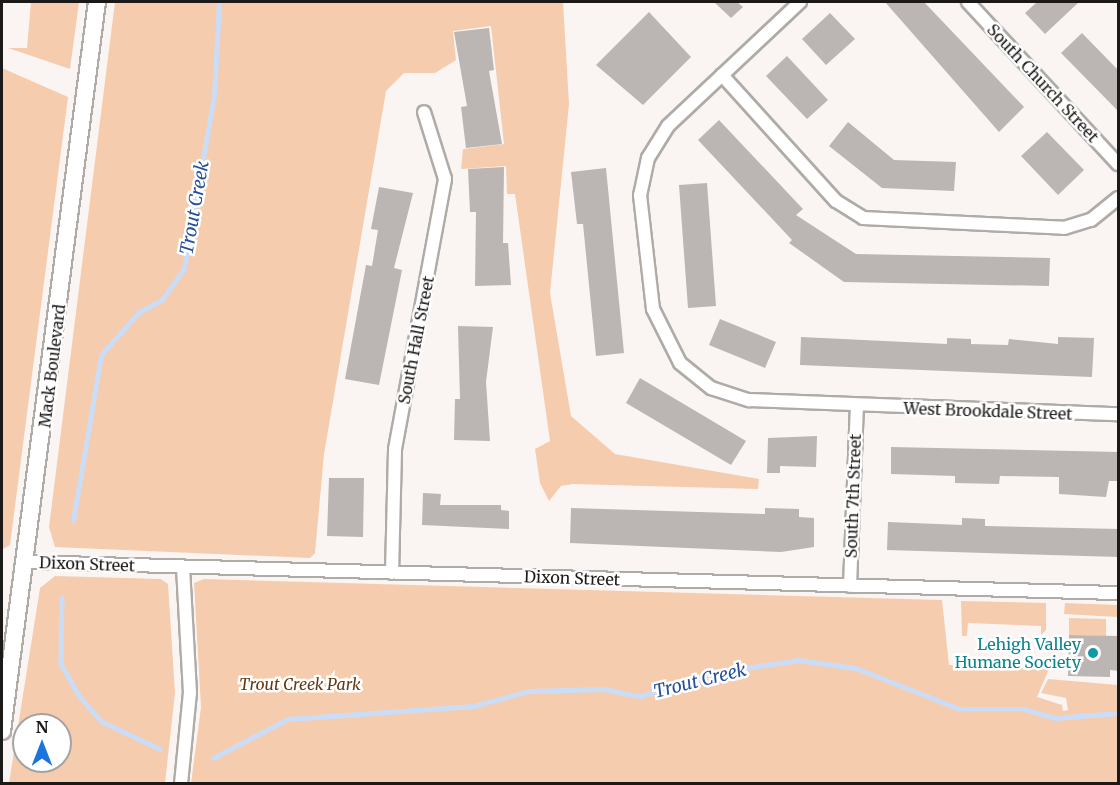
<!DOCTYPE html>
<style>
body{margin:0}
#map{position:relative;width:1120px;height:785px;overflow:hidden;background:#faf5f2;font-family:Merriweather,serif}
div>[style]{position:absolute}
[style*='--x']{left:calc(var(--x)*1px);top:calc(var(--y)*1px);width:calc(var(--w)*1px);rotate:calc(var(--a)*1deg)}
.green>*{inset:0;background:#f6ccae}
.stream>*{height:4.5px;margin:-2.25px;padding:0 2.25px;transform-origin:2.25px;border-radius:2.25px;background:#cbdcf7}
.building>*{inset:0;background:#bbb5b4}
.roads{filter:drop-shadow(2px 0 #afaba7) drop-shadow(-2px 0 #afaba7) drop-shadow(0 2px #afaba7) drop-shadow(0 -2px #afaba7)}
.street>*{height:12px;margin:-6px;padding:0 6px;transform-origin:6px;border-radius:6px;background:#fff}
.secondary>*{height:16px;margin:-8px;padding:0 8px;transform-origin:8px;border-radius:8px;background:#fff}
.dots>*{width:16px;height:16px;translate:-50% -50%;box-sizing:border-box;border:3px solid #fff;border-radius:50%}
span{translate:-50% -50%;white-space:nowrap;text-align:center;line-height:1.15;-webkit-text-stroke:5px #fff;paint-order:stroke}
.street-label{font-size:16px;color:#1c1a19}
.culture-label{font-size:16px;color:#0d838f}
.right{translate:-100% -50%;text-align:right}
.park-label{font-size:16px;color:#643812;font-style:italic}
.water-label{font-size:18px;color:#24509c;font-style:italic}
.frame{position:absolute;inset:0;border:3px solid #1c1a19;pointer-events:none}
.north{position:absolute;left:12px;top:713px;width:60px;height:60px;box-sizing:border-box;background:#fff;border:2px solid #a4a3a3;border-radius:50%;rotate:0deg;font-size:16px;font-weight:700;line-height:24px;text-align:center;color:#1c1a19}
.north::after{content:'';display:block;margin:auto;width:21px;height:27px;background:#1c75df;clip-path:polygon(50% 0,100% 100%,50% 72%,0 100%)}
</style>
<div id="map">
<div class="green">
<div style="clip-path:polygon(31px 2px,79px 2px,70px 69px,8px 48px,27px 48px)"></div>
<div style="clip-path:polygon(115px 2px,563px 2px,569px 104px,550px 293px,571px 416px,615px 454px,759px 479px,758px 489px,573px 484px,561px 486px,549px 501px,540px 483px,535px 449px,550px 441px,515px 194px,507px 194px,506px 166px,461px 169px,463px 149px,504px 144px,491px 26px,453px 31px,456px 60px,435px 73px,404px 73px,386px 91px,324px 454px,315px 553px,310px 558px,55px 547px,49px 527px)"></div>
<div style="clip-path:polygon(2px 68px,68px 97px,10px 545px,3px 549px)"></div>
<div style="clip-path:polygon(evenodd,55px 576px,161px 579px,168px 584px,175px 693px,165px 783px,9px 783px,40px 588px,55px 576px,24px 725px,60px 725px,60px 761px,24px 761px,24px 725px)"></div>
<div style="clip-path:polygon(204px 579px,942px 600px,949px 665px,1049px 669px,1037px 697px,1062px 705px,1063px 711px,1068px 710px,1066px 698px,1041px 693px,1048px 679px,1118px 685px,1118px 783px,191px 783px,201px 707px,194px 583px)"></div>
<div style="clip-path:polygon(961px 601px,1046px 603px,1046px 630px,1041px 635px,1041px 626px,968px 623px,967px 636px,962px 636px)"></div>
<div style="clip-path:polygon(1065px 603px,1118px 605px,1118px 617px,1064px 614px)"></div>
<div style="clip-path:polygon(1069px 618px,1106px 619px,1106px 636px,1069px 635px)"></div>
</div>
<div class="stream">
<div style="--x:73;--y:521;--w:168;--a:-80.4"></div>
<div style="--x:101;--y:355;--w:57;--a:-48.5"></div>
<div style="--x:139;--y:312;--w:26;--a:-28"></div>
<div style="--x:162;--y:300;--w:38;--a:-55"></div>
<div style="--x:184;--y:269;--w:177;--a:-80.2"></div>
<div style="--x:214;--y:95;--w:93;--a:-86.9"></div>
<div style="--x:62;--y:598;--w:66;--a:90.9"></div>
<div style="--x:61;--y:664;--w:39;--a:60"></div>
<div style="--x:81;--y:698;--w:30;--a:49"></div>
<div style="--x:101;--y:721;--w:65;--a:25.4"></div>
<div style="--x:213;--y:758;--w:85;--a:-27.5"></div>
<div style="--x:288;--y:719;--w:186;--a:-4"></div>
<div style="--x:474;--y:706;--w:57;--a:-15.3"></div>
<div style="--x:529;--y:691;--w:74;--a:-1.5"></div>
<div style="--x:603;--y:689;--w:38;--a:11"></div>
<div style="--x:640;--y:696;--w:84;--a:-16.7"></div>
<div style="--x:720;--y:672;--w:79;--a:-8.7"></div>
<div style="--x:798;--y:660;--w:59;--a:7.9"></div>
<div style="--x:856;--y:668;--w:112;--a:21.5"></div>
<div style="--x:960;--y:709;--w:65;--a:0"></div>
<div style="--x:1025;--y:709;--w:31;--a:17"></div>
<div style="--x:1055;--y:718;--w:63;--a:-4.5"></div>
</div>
<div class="building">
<div style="clip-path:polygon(714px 2px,737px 2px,743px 7px,731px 18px)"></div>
<div style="clip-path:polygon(885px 2px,924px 2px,1024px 107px,999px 132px)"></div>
<div style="clip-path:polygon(1037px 2px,1079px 2px,1045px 34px,1025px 13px)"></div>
<div style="clip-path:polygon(649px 12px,691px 57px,643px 105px,596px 65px)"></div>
<div style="clip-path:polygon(830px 13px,855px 39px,826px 65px,802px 39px)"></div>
<div style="clip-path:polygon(489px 28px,494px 70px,489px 71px,502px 144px,466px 148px,461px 107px,467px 106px,454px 32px)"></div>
<div style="clip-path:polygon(1082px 33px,1119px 71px,1119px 112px,1061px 53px)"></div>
<div style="clip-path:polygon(787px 56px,828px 100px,807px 119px,766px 76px)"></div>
<div style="clip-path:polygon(719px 120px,803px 209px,796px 215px,856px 254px,1050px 258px,1049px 286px,844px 282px,789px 243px,792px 240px,698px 140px)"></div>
<div style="clip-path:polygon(848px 122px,894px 160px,956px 162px,954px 191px,882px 188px,829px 146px)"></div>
<div style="clip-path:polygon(1047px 132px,1084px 170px,1058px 195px,1021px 156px)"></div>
<div style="clip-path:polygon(504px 167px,503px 243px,508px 243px,511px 285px,475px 286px,476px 212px,470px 212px,468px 169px)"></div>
<div style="clip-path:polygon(606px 168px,624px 353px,596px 356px,583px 224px,577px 224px,571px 172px)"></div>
<div style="clip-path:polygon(707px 183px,716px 306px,688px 308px,679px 185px)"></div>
<div style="clip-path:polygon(379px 187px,413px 193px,394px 268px,402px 270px,379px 385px,345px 379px,366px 265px,372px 266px,378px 230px,371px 229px)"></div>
<div style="clip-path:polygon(720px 319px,776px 342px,765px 368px,709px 345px)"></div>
<div style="clip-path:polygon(458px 326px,493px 327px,486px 382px,490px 441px,454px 440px,455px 399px,460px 399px)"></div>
<div style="clip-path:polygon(801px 337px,947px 344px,947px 338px,971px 339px,971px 344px,1008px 345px,1009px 339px,1058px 344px,1058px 337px,1094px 338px,1092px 377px,800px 365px)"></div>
<div style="clip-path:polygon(640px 378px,746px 441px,731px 465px,626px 403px)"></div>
<div style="clip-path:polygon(817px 436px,816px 467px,780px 466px,780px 473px,767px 473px,768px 438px)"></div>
<div style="clip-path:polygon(891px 447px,1119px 452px,1119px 481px,1109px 481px,1106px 497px,1059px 494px,1059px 477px,1000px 476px,999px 484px,955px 483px,955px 476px,891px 474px)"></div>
<div style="clip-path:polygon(329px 478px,364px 478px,363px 537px,327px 536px)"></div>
<div style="clip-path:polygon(423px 493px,441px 494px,440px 505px,501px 505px,501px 510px,509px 511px,509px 529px,422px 525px)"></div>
<div style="clip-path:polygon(571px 508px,765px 514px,765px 508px,799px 509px,799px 517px,814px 518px,814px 547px,781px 552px,570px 543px)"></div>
<div style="clip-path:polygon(962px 518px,985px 519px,985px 526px,1119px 529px,1119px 557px,887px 550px,888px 522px,962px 525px)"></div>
<div style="clip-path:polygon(1069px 635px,1119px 636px,1119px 671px,1110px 670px,1110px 677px,1068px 676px)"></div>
</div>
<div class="roads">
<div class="street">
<div style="--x:800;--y:2;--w:181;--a:136.8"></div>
<div style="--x:668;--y:126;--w:38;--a:122"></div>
<div style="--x:648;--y:158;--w:38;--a:102"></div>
<div style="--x:640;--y:195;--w:115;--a:83.5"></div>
<div style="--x:653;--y:309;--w:60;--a:63.4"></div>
<div style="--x:680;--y:363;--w:40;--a:39"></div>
<div style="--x:711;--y:388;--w:40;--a:18"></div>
<div style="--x:749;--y:400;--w:369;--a:2.2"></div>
<div style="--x:968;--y:2;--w:221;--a:47.2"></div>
<div style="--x:722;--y:75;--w:170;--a:47.9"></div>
<div style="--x:836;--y:201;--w:32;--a:32"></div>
<div style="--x:863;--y:218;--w:201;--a:2.8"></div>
<div style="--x:1064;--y:228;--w:28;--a:-17"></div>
<div style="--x:1091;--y:220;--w:35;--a:-39"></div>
<div style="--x:26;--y:562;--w:1092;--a:1.63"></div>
<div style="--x:392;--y:573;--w:124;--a:-88.6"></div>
<div style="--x:395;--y:449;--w:275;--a:-79.5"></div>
<div style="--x:445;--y:179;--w:70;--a:-107.4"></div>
<div style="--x:850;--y:586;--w:179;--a:-87.8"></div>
<div style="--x:181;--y:784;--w:91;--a:-84.4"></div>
<div style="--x:190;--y:693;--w:126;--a:-93.2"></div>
</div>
<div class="secondary">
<div style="--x:2;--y:731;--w:735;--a:-82.58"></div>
</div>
</div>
<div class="dots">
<div style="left:1093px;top:653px;background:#0f9aa8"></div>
</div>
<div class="street-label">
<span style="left:1043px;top:83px;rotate:47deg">South Church Street</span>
<span style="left:416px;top:340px;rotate:-79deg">South Hall Street</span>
<span style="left:52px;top:366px;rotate:-83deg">Mack Boulevard</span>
<span style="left:988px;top:411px;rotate:2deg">West Brookdale Street</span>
<span style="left:853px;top:496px;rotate:-88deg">South 7th Street</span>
<span style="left:87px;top:564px;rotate:2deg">Dixon Street</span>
<span style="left:572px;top:578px;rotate:2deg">Dixon Street</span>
</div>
<div class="culture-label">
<span class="right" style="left:1081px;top:653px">Lehigh Valley<br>Humane Society</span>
</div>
<div class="park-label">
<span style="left:300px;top:684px">Trout Creek Park</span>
</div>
<div class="water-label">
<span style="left:195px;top:208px;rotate:-80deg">Trout Creek</span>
<span style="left:700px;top:681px;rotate:-14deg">Trout Creek</span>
</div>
<div class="frame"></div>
<div class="north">N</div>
</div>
